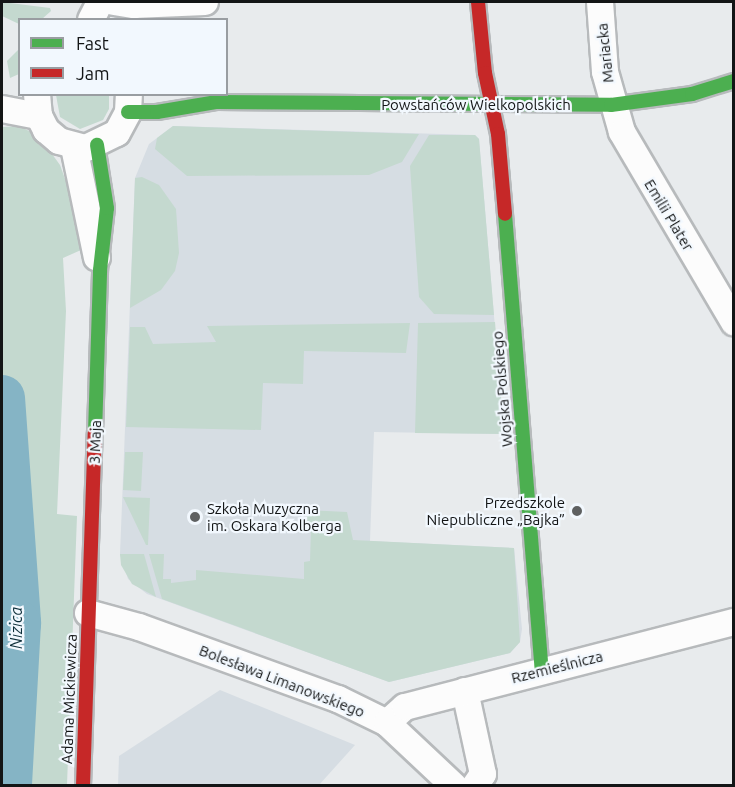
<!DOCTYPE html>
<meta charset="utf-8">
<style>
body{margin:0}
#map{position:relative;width:735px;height:787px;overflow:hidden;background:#e8ebed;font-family:Ubuntu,sans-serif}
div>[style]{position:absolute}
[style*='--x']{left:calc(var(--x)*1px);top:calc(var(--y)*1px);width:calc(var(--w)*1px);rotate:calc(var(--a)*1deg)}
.built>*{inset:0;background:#d6dde3}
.green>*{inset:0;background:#c4d9cf}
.water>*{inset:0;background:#85b4c5}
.river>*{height:46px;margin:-23px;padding:0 23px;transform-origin:23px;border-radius:23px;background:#85b4c5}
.roads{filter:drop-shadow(2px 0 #b7babc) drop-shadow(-2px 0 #b7babc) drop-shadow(0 2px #b7babc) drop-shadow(0 -2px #b7babc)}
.street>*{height:26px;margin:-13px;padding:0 13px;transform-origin:13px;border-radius:13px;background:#fcfcfc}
.fast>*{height:14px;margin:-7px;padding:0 7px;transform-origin:7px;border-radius:7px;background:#4caf50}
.jam>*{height:14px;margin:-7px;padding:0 7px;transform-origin:7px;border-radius:7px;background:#c62828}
.dots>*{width:16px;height:16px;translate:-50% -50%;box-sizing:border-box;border:3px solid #f2f8fe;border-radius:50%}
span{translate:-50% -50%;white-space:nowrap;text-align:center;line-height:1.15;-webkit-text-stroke:4.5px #f2f8fe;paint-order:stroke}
.street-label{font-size:15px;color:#131516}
.poi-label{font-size:15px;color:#131516}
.right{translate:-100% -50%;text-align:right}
.left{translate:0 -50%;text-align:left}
.water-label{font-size:16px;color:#0e2f3a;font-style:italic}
.frame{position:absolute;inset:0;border:3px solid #131516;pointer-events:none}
.legend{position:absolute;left:18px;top:18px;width:210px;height:78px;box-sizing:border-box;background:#f2f8fe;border:2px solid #999da1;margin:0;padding:8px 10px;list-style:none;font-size:18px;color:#131516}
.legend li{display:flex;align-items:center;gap:12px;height:30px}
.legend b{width:30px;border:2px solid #999da1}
</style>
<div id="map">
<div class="built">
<div style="clip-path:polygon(173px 126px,475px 135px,479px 139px,504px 434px,374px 432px,370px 541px,514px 548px,522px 629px,520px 642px,510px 653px,389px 682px,147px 594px,128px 579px,120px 554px,135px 178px,149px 144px)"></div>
<div style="clip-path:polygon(220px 690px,355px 745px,319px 785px,118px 785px,119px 756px)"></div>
</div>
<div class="green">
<div style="clip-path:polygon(2px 2px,50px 8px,51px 11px,42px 19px,20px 20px,19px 24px,2px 16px)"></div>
<div style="clip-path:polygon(19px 49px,19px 74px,10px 78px,7px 61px)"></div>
<div style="clip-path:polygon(56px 95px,109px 95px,109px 109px,103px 120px,80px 129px,60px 117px)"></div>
<div style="clip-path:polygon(19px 126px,39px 136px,60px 165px,72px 198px,81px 250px,63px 258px,66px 311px,57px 514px,77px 516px,67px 785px,2px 786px,2px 127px)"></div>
<div style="clip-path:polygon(173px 126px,230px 128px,419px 134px,402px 162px,369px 175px,187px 176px,155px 149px,157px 138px)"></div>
<div style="clip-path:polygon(429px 135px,475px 135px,479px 139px,494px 315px,434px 314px,419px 297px,410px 166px)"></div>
<div style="clip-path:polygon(142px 177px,159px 185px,176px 209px,179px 253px,175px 271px,161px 290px,130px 308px,135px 178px)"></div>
<div style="clip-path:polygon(495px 322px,504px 434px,415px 433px,418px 323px)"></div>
<div style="clip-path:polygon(410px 323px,406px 353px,304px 351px,303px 384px,263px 383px,261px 430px,126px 427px,130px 327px,145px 327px,153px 344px,216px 342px,207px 326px)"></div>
<div style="clip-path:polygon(125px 452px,143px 452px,141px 491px,123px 490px)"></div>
<div style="clip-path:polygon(123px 497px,150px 498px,148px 545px,146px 545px)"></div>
<div style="clip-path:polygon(306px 510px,347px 512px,353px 540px,514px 548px,520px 642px,510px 653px,389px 682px,162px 599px,149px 554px,164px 554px,163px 579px,171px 579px,171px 583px,196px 580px,196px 570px,304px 579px,304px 562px,310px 561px,311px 528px,306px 527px)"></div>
<div style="clip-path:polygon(120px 554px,144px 554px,156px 597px,132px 584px,121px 565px)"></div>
</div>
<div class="water">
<div style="clip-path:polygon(12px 725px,10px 770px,2px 767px,2px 727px)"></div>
</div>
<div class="river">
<div style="--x:2;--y:398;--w:226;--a:85.9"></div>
<div style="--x:18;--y:623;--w:163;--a:93.2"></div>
</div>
<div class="roads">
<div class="street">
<div style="--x:114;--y:2;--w:20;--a:9"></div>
<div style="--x:134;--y:5;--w:71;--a:-2.4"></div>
<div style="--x:600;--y:2;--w:70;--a:85.9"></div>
<div style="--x:605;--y:72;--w:62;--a:74.2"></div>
<div style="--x:622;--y:132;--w:221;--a:59.5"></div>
<div style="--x:91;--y:20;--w:20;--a:-63"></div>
<div style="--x:37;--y:94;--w:22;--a:85"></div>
<div style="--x:39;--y:116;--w:16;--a:63"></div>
<div style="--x:46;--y:130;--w:17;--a:40"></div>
<div style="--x:59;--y:141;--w:28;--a:15"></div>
<div style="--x:86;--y:148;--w:34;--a:-26"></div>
<div style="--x:117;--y:133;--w:24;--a:-62"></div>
<div style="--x:128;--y:112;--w:18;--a:-87"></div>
<div style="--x:2;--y:109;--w:38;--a:11"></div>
<div style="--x:74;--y:147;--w:113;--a:78.3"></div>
<div style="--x:88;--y:613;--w:53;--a:15.4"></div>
<div style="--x:139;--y:627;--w:212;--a:19.9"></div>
<div style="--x:338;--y:699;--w:55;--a:26.1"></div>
<div style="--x:387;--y:723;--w:92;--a:43.2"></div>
<div style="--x:465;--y:691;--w:85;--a:77.8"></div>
<div style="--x:483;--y:774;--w:14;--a:124"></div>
<div style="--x:387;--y:723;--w:24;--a:-42"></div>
<div style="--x:405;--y:707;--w:340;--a:-14.5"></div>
</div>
<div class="fast">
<div style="--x:128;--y:112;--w:29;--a:0"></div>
<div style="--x:157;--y:112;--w:61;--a:-9.5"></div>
<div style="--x:217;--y:102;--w:394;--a:0.4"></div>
<div style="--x:611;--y:105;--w:82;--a:-7.7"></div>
<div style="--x:692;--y:94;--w:44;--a:-17.2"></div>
<div style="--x:505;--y:214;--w:457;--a:85.4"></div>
<div style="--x:95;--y:433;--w:163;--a:-88.2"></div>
<div style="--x:100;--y:270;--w:62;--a:-83.6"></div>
<div style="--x:107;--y:208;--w:64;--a:-99"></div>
</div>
<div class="jam">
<div style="--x:478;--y:2;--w:71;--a:84.4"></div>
<div style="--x:485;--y:73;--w:62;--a:78"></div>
<div style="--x:498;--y:134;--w:80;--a:85"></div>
<div style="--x:83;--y:786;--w:353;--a:-88.1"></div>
</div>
</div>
<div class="dots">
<div style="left:577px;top:511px;background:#5e6061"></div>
<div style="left:195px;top:517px;background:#5e6061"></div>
</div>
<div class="street-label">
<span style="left:605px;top:53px;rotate:-96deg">Mariacka</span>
<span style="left:476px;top:105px">Powstańców Wielkopolskich</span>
<span style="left:669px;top:215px;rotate:59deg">Emilii Plater</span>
<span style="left:502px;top:389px;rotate:-95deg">Wojska Polskiego</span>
<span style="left:95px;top:442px;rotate:-88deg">3 Maja</span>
<span style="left:557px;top:667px;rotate:-14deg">Rzemieślnicza</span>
<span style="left:282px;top:681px;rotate:21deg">Bolesława Limanowskiego</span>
<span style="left:69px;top:699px;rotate:-88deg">Adama Mickiewicza</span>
</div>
<div class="poi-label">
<span class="right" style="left:565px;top:511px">Przedszkole<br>Niepubliczne „Bajka”</span>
<span class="left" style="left:207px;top:517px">Szkoła Muzyczna<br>im. Oskara Kolberga</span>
</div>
<div class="water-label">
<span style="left:16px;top:628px;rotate:-90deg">Nizica</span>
</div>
<div class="frame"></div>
<ul class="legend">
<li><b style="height:8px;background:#4caf50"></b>Fast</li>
<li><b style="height:8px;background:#c62828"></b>Jam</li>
</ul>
</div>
